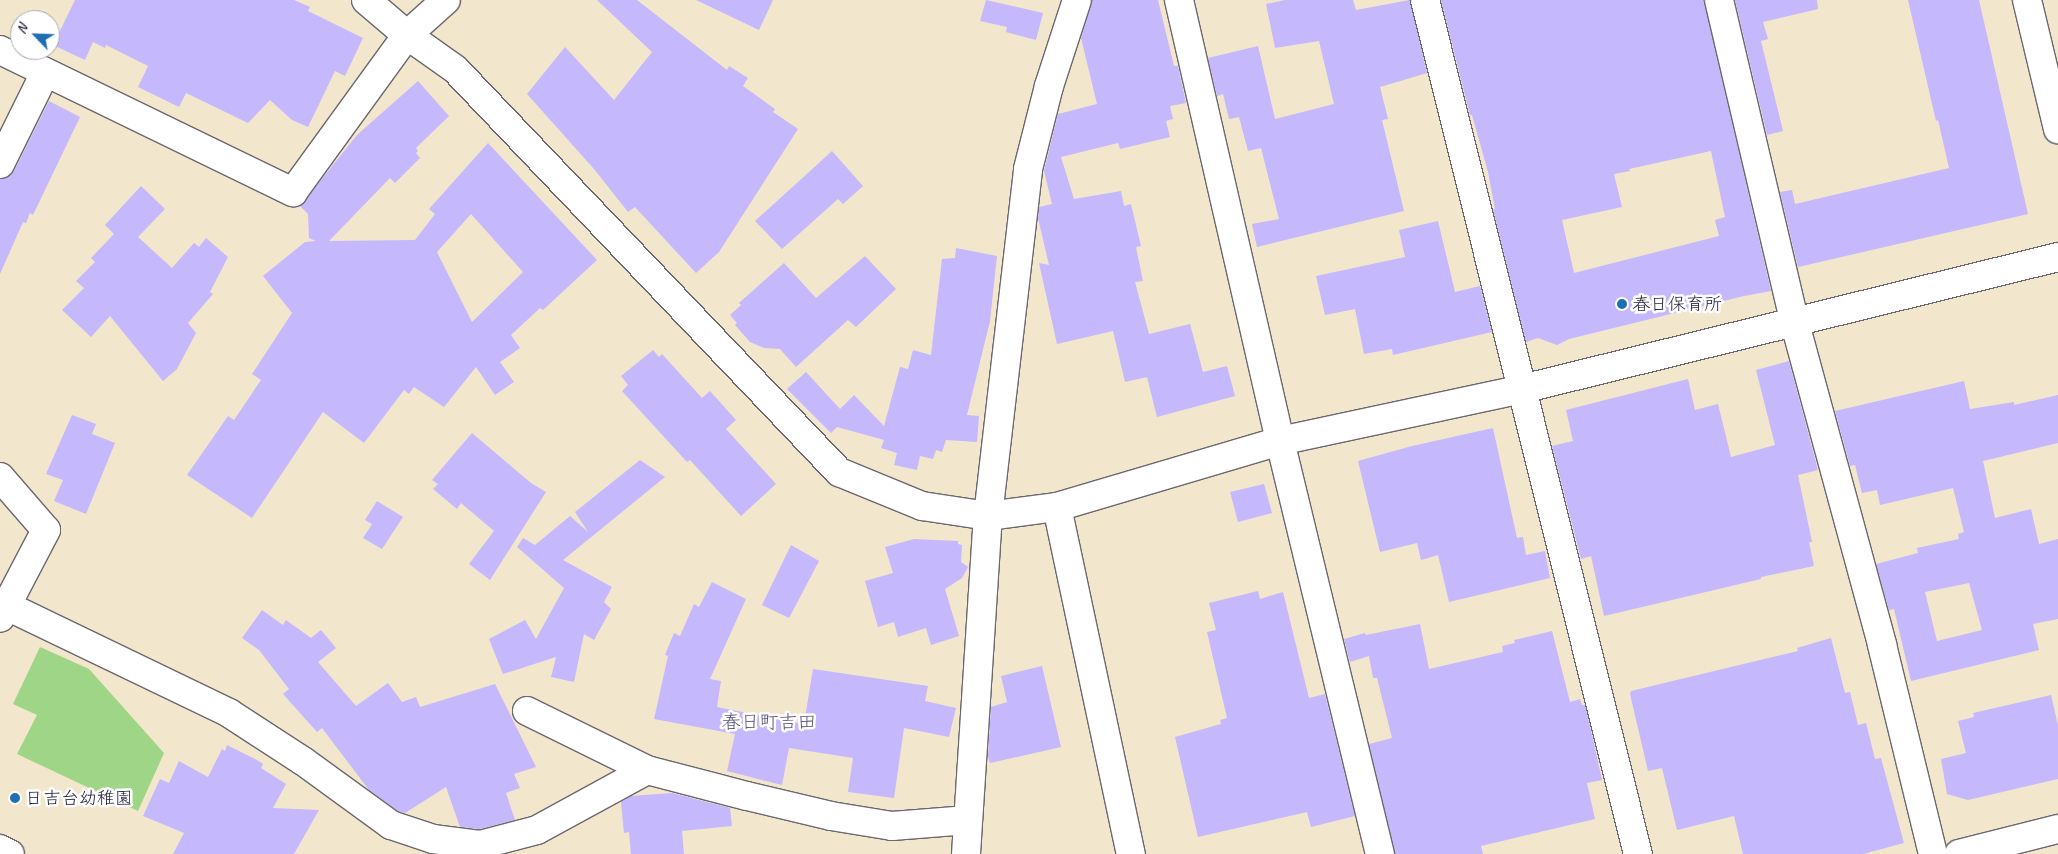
<!DOCTYPE html>
<meta charset="utf-8">
<style>
body{margin:0}
#map{position:relative;width:2058px;height:854px;overflow:hidden;background:#f2e6cd;font-family:Caveat,"Klee One",sans-serif}
div>[style]{position:absolute}
[style*='--x']{left:calc(var(--x)*1px);top:calc(var(--y)*1px);width:calc(var(--w)*1px);rotate:calc(var(--a)*1deg)}
.green>*{inset:0;background:#9fd586}
.building>*{inset:0;background:#c5b8fd}
.roads{filter:drop-shadow(1px 0 #6b676e) drop-shadow(-1px 0 #6b676e) drop-shadow(0 1px #6b676e) drop-shadow(0 -1px #6b676e)}
.minor>*{height:28px;margin:-14px;padding:0 14px;transform-origin:14px;border-radius:14px;background:#fff}
.dots>*{width:14px;height:14px;translate:-50% -50%;box-sizing:border-box;border:2px solid #fff;border-radius:50%}
span{translate:-50% -50%;white-space:nowrap;text-align:center;line-height:1.15;-webkit-text-stroke:5px #fff;paint-order:stroke}
.poi-label{font-size:18px;color:#22223b}
.left{translate:0 -50%;text-align:left}
.neighbourhood-label{font-size:19px;color:#5b567f}
.north{position:absolute;left:10px;top:10px;width:50px;height:50px;box-sizing:border-box;background:#fff;border:1px solid #a7a7b1;border-radius:50%;rotate:294deg;font-size:14px;font-weight:700;line-height:20px;text-align:center;color:#22223b}
.north::after{content:'';display:block;margin:auto;width:18px;height:22px;background:#1f6fb2;clip-path:polygon(50% 0,100% 100%,50% 72%,0 100%)}
</style>
<div id="map">
<div class="green">
<div style="clip-path:polygon(40px 647px,89px 669px,164px 753px,138px 811px,17px 754px,37px 715px,13px 704px)"></div>
</div>
<div class="building">
<div style="clip-path:polygon(75px 0,294px 0,310px 7px,308px 11px,363px 38px,345px 76px,335px 71px,308px 127px,292px 120px,270px 100px,248px 123px,186px 93px,179px 107px,138px 87px,148px 66px,106px 45px,105px 48px,93px 42px,85px 60px,53px 45px)"></div>
<div style="clip-path:polygon(597px 0,637px 0,727px 70px,729px 66px,748px 78px,743px 86px,775px 109px,773px 112px,798px 129px,719px 252px,696px 273px,635px 207px,628px 212px,594px 169px,527px 94px,565px 47px,614px 100px,652px 52px)"></div>
<div style="clip-path:polygon(696px 0,773px 0,759px 30px)"></div>
<div style="clip-path:polygon(986px 0,1043px 13px,1036px 40px,1006px 32px,1007px 27px,980px 21px)"></div>
<div style="clip-path:polygon(1092px 0,1158px 0,1174px 66px,1178px 66px,1186px 103px,1170px 106px,1173px 119px,1166px 121px,1170px 137px,1120px 149px,1118px 143px,1061px 157px,1074px 199px,1121px 191px,1124px 206px,1131px 204px,1141px 246px,1136px 247px,1143px 281px,1135px 282px,1149px 334px,1190px 324px,1203px 372px,1227px 366px,1235px 396px,1157px 417px,1147px 377px,1125px 382px,1113px 331px,1057px 344px,1039px 263px,1049px 265px,1038px 218px,1039px 207px,1052px 204px,1044px 171px,1058px 114px,1097px 104px,1081px 38px)"></div>
<div style="clip-path:polygon(1285px 0,1353px 0,1356px 10px,1410px 0,1427px 73px,1380px 87px,1388px 119px,1382px 120px,1404px 211px,1257px 247px,1252px 224px,1279px 219px,1261px 148px,1248px 151px,1239px 117px,1229px 119px,1223px 94px,1217px 96px,1208px 58px,1258px 46px,1275px 119px,1334px 104px,1319px 41px,1275px 48px,1266px 4px)"></div>
<div style="clip-path:polygon(evenodd,1441px 0,1704px 0,1771px 291px,1744px 296px,1569px 339px,1557px 345px,1538px 338px,1526px 342px,1493px 209px,1495px 209px,1488px 172px,1472px 115px,1470px 115px,1441px 0,1711px 151px,1725px 217px,1715px 220px,1719px 236px,1574px 273px,1562px 220px,1622px 207px,1614px 174px,1630px 171px,1629px 169px,1711px 151px)"></div>
<div style="clip-path:polygon(1735px 0,1817px 0,1818px 9px,1763px 22px,1768px 39px,1761px 41px,1783px 131px,1767px 135px)"></div>
<div style="clip-path:polygon(1908px 0,1979px 0,2028px 214px,1798px 267px,1780px 192px,1792px 190px,1795px 204px,1949px 168px,1938px 120px,1936px 121px)"></div>
<div style="clip-path:polygon(evenodd,418px 81px,449px 116px,416px 148px,418px 151px,416px 153px,420px 158px,395px 183px,390px 178px,329px 241px,415px 240px,435px 214px,429px 209px,488px 143px,597px 260px,543px 310px,540px 308px,511px 335px,520px 348px,500px 362px,514px 382px,495px 395px,476px 367px,444px 407px,414px 387px,409px 394px,404px 390px,364px 443px,323px 412px,252px 518px,187px 475px,228px 416px,234px 420px,261px 380px,252px 374px,292px 313px,263px 276px,305px 242px,316px 241px,309px 238px,308px 214px,300px 206px,357px 135px,418px 81px,471px 214px,523px 272px,472px 322px,437px 252px,471px 214px)"></div>
<div style="clip-path:polygon(49px 101px,80px 117px,33px 215px,30px 213px,26px 223px,23px 222px,0 274px,0 179px,8px 177px,14px 171px)"></div>
<div style="clip-path:polygon(832px 151px,863px 186px,843px 204px,838px 199px,782px 249px,755px 221px)"></div>
<div style="clip-path:polygon(141px 186px,165px 209px,138px 237px,172px 268px,194px 243px,199px 247px,206px 238px,228px 257px,210px 292px,213px 294px,188px 323px,196px 333px,177px 369px,163px 381px,110px 316px,91px 337px,62px 310px,84px 288px,76px 281px,95px 262px,91px 258px,114px 234px,105px 225px)"></div>
<div style="clip-path:polygon(1438px 221px,1455px 292px,1480px 286px,1492px 332px,1393px 355px,1392px 349px,1364px 354px,1355px 309px,1325px 315px,1316px 276px,1405px 257px,1399px 230px)"></div>
<div style="clip-path:polygon(956px 248px,997px 256px,990px 321px,967px 415px,979px 416px,977px 442px,946px 440px,942px 452px,936px 450px,933px 459px,920px 456px,917px 470px,894px 465px,897px 453px,881px 448px,884px 440px,837px 427px,831px 433px,787px 389px,806px 372px,840px 409px,854px 395px,884px 426px,900px 367px,908px 369px,913px 350px,931px 355px,942px 259px,955px 258px)"></div>
<div style="clip-path:polygon(865px 256px,896px 289px,856px 327px,848px 320px,796px 367px,780px 349px,764px 348px,750px 342px,735px 325px,737px 323px,730px 315px,741px 305px,739px 303px,784px 263px,816px 298px)"></div>
<div style="clip-path:polygon(653px 350px,659px 357px,662px 354px,702px 398px,710px 391px,736px 420px,726px 429px,776px 484px,741px 516px,690px 460px,687px 462px,622px 391px,628px 385px,621px 376px)"></div>
<div style="clip-path:polygon(1789px 361px,1818px 470px,1798px 475px,1812px 542px,1809px 542px,1814px 566px,1761px 577px,1761px 579px,1604px 616px,1591px 556px,1581px 559px,1552px 446px,1573px 441px,1566px 410px,1688px 379px,1695px 410px,1718px 404px,1731px 457px,1775px 445px,1756px 370px)"></div>
<div style="clip-path:polygon(evenodd,1964px 381px,1970px 409px,2014px 402px,2014px 405px,2058px 395px,2058px 443px,1983px 461px,1995px 518px,2031px 509px,2039px 544px,2058px 539px,2058px 619px,2033px 624px,2039px 650px,1911px 681px,1894px 609px,1889px 610px,1876px 564px,1918px 553px,1917px 548px,1959px 539px,1958px 534px,1964px 532px,1953px 488px,1880px 505px,1877px 490px,1862px 493px,1855px 465px,1850px 466px,1849px 462px,1835px 411px,1964px 381px,1969px 583px,1982px 630px,1937px 641px,1925px 592px,1969px 583px)"></div>
<div style="clip-path:polygon(72px 415px,96px 424px,92px 434px,115px 443px,86px 514px,54px 501px,63px 480px,46px 474px)"></div>
<div style="clip-path:polygon(1493px 428px,1517px 538px,1523px 537px,1526px 555px,1545px 551px,1550px 578px,1449px 602px,1438px 555px,1421px 560px,1417px 543px,1380px 552px,1358px 461px,1412px 446px)"></div>
<div style="clip-path:polygon(472px 433px,531px 483px,546px 492px,490px 580px,469px 564px,494px 531px,461px 503px,457px 509px,433px 489px,438px 484px,432px 480px)"></div>
<div style="clip-path:polygon(640px 460px,665px 477px,563px 560px,612px 587px,604px 602px,611px 609px,594px 640px,584px 634px,574px 682px,551px 677px,556px 657px,503px 674px,489px 639px,525px 620px,536px 639px,564px 588px,517px 547px,523px 538px,535px 545px,570px 516px,588px 532px,575px 512px)"></div>
<div style="clip-path:polygon(1264px 484px,1272px 513px,1238px 522px,1230px 492px)"></div>
<div style="clip-path:polygon(377px 501px,403px 517px,382px 549px,363px 538px,372px 524px,365px 520px)"></div>
<div style="clip-path:polygon(914px 539px,958px 541px,958px 544px,962px 545px,961px 562px,968px 567px,962px 578px,945px 589px,959px 636px,931px 645px,926px 628px,898px 637px,894px 622px,878px 627px,865px 581px,893px 573px,885px 547px)"></div>
<div style="clip-path:polygon(791px 545px,819px 561px,789px 618px,762px 605px)"></div>
<div style="clip-path:polygon(712px 582px,746px 599px,710px 679px,721px 681px,717px 707px,804px 724px,813px 669px,928px 686px,925px 701px,956px 708px,949px 737px,904px 728px,894px 798px,848px 792px,853px 758px,789px 748px,782px 785px,727px 771px,735px 734px,654px 719px,668px 656px,665px 655px,674px 633px,680px 636px,694px 604px,699px 607px)"></div>
<div style="clip-path:polygon(1258px 591px,1260px 599px,1283px 592px,1309px 698px,1325px 694px,1355px 816px,1311px 827px,1307px 812px,1198px 837px,1175px 737px,1221px 724px,1220px 720px,1227px 718px,1207px 632px,1216px 630px,1209px 603px)"></div>
<div style="clip-path:polygon(262px 610px,283px 625px,286px 620px,311px 638px,321px 630px,336px 648px,318px 662px,356px 706px,388px 683px,402px 702px,416px 697px,420px 707px,495px 684px,536px 767px,514px 774px,520px 788px,506px 793px,515px 820px,479px 829px,460px 827px,446px 787px,405px 813px,398px 811px,369px 790px,322px 728px,317px 732px,283px 694px,289px 689px,259px 650px,242px 638px)"></div>
<div style="clip-path:polygon(1420px 624px,1429px 669px,1503px 652px,1502px 646px,1515px 643px,1514px 640px,1552px 631px,1570px 702px,1580px 699px,1582px 705px,1585px 705px,1593px 739px,1602px 780px,1587px 783px,1595px 819px,1481px 846px,1483px 854px,1395px 854px,1369px 744px,1392px 738px,1377px 678px,1373px 678px,1369px 656px,1350px 662px,1344px 639px,1365px 633px,1366px 635px)"></div>
<div style="clip-path:polygon(1831px 638px,1845px 693px,1850px 692px,1858px 725px,1866px 723px,1875px 759px,1881px 758px,1904px 843px,1863px 854px,1743px 854px,1734px 816px,1677px 830px,1662px 768px,1648px 771px,1630px 694px,1631px 691px,1798px 651px,1797px 648px)"></div>
<div style="clip-path:polygon(1042px 666px,1061px 747px,990px 763px,988px 756px,991px 707px,1007px 702px,1001px 676px)"></div>
<div style="clip-path:polygon(2051px 695px,2058px 725px,2058px 779px,1968px 800px,1947px 794px,1941px 759px,1966px 753px,1958px 721px,1974px 717px,1973px 713px)"></div>
<div style="clip-path:polygon(227px 745px,257px 760px,263px 764px,261px 768px,286px 784px,273px 808px,319px 810px,294px 854px,173px 854px,184px 833px,143px 816px,160px 779px,169px 783px,179px 761px,208px 777px,222px 749px,225px 751px)"></div>
<div style="clip-path:polygon(672px 793px,730px 808px,732px 826px,682px 831px,684px 854px,631px 854px,629px 832px,624px 833px,621px 802px,631px 796px)"></div>
</div>
<div class="roads">
<div class="minor">
<div style="--x:366;--y:0;--w:54;--a:40.5"></div>
<div style="--x:407;--y:35;--w:59;--a:35.3"></div>
<div style="--x:455;--y:69;--w:557;--a:46.38"></div>
<div style="--x:839;--y:472;--w:90;--a:22.3"></div>
<div style="--x:922;--y:506;--w:67;--a:8.6"></div>
<div style="--x:988;--y:516;--w:70;--a:-7.4"></div>
<div style="--x:1057;--y:507;--w:233;--a:-16.5"></div>
<div style="--x:1280;--y:441;--w:248;--a:-12.1"></div>
<div style="--x:1522;--y:389;--w:552;--a:-13.83"></div>
<div style="--x:1179;--y:0;--w:452;--a:77.1"></div>
<div style="--x:1280;--y:441;--w:425;--a:76.4"></div>
<div style="--x:1425;--y:0;--w:880;--a:76"></div>
<div style="--x:1719;--y:0;--w:329;--a:76.8"></div>
<div style="--x:1794;--y:320;--w:337;--a:74.8"></div>
<div style="--x:1882;--y:645;--w:215;--a:76.3"></div>
<div style="--x:2027;--y:0;--w:133;--a:76.5"></div>
<div style="--x:0;--y:50;--w:326;--a:25.9"></div>
<div style="--x:293;--y:192;--w:194;--a:-54"></div>
<div style="--x:407;--y:35;--w:52;--a:-41.9"></div>
<div style="--x:0;--y:164;--w:102;--a:-63.7"></div>
<div style="--x:0;--y:477;--w:70;--a:49"></div>
<div style="--x:46;--y:530;--w:99;--a:117.6"></div>
<div style="--x:1057;--y:507;--w:355;--a:78"></div>
<div style="--x:7;--y:606;--w:246;--a:25.7"></div>
<div style="--x:229;--y:713;--w:88;--a:33"></div>
<div style="--x:303;--y:761;--w:109;--a:36"></div>
<div style="--x:391;--y:825;--w:44;--a:18.4"></div>
<div style="--x:433;--y:839;--w:47;--a:7.3"></div>
<div style="--x:480;--y:845;--w:59;--a:-14.7"></div>
<div style="--x:537;--y:830;--w:125;--a:-28.6"></div>
<div style="--x:527;--y:711;--w:134;--a:26.2"></div>
<div style="--x:647;--y:770;--w:103;--a:14.6"></div>
<div style="--x:747;--y:796;--w:86;--a:13.4"></div>
<div style="--x:831;--y:816;--w:62;--a:9.3"></div>
<div style="--x:892;--y:826;--w:76;--a:-4.5"></div>
<div style="--x:0;--y:849;--w:11;--a:27"></div>
<div style="--x:966;--y:854;--w:339;--a:-86.3"></div>
<div style="--x:988;--y:516;--w:349;--a:-83.4"></div>
<div style="--x:1028;--y:169;--w:86;--a:-75.8"></div>
<div style="--x:1049;--y:86;--w:90;--a:-72"></div>
<div style="--x:1959;--y:854;--w:102;--a:-14.2"></div>
</div>
</div>
<div class="dots">
<div style="left:1622px;top:304px;background:#1f6fb2"></div>
<div style="left:15px;top:798px;background:#1f6fb2"></div>
</div>
<div class="poi-label">
<span class="left" style="left:1632px;top:304px">春日保育所</span>
<span class="left" style="left:25px;top:798px">日吉台幼稚園</span>
</div>
<div class="neighbourhood-label">
<span style="left:769px;top:723px">春日町吉田</span>
</div>
<div class="north">N</div>
</div>
